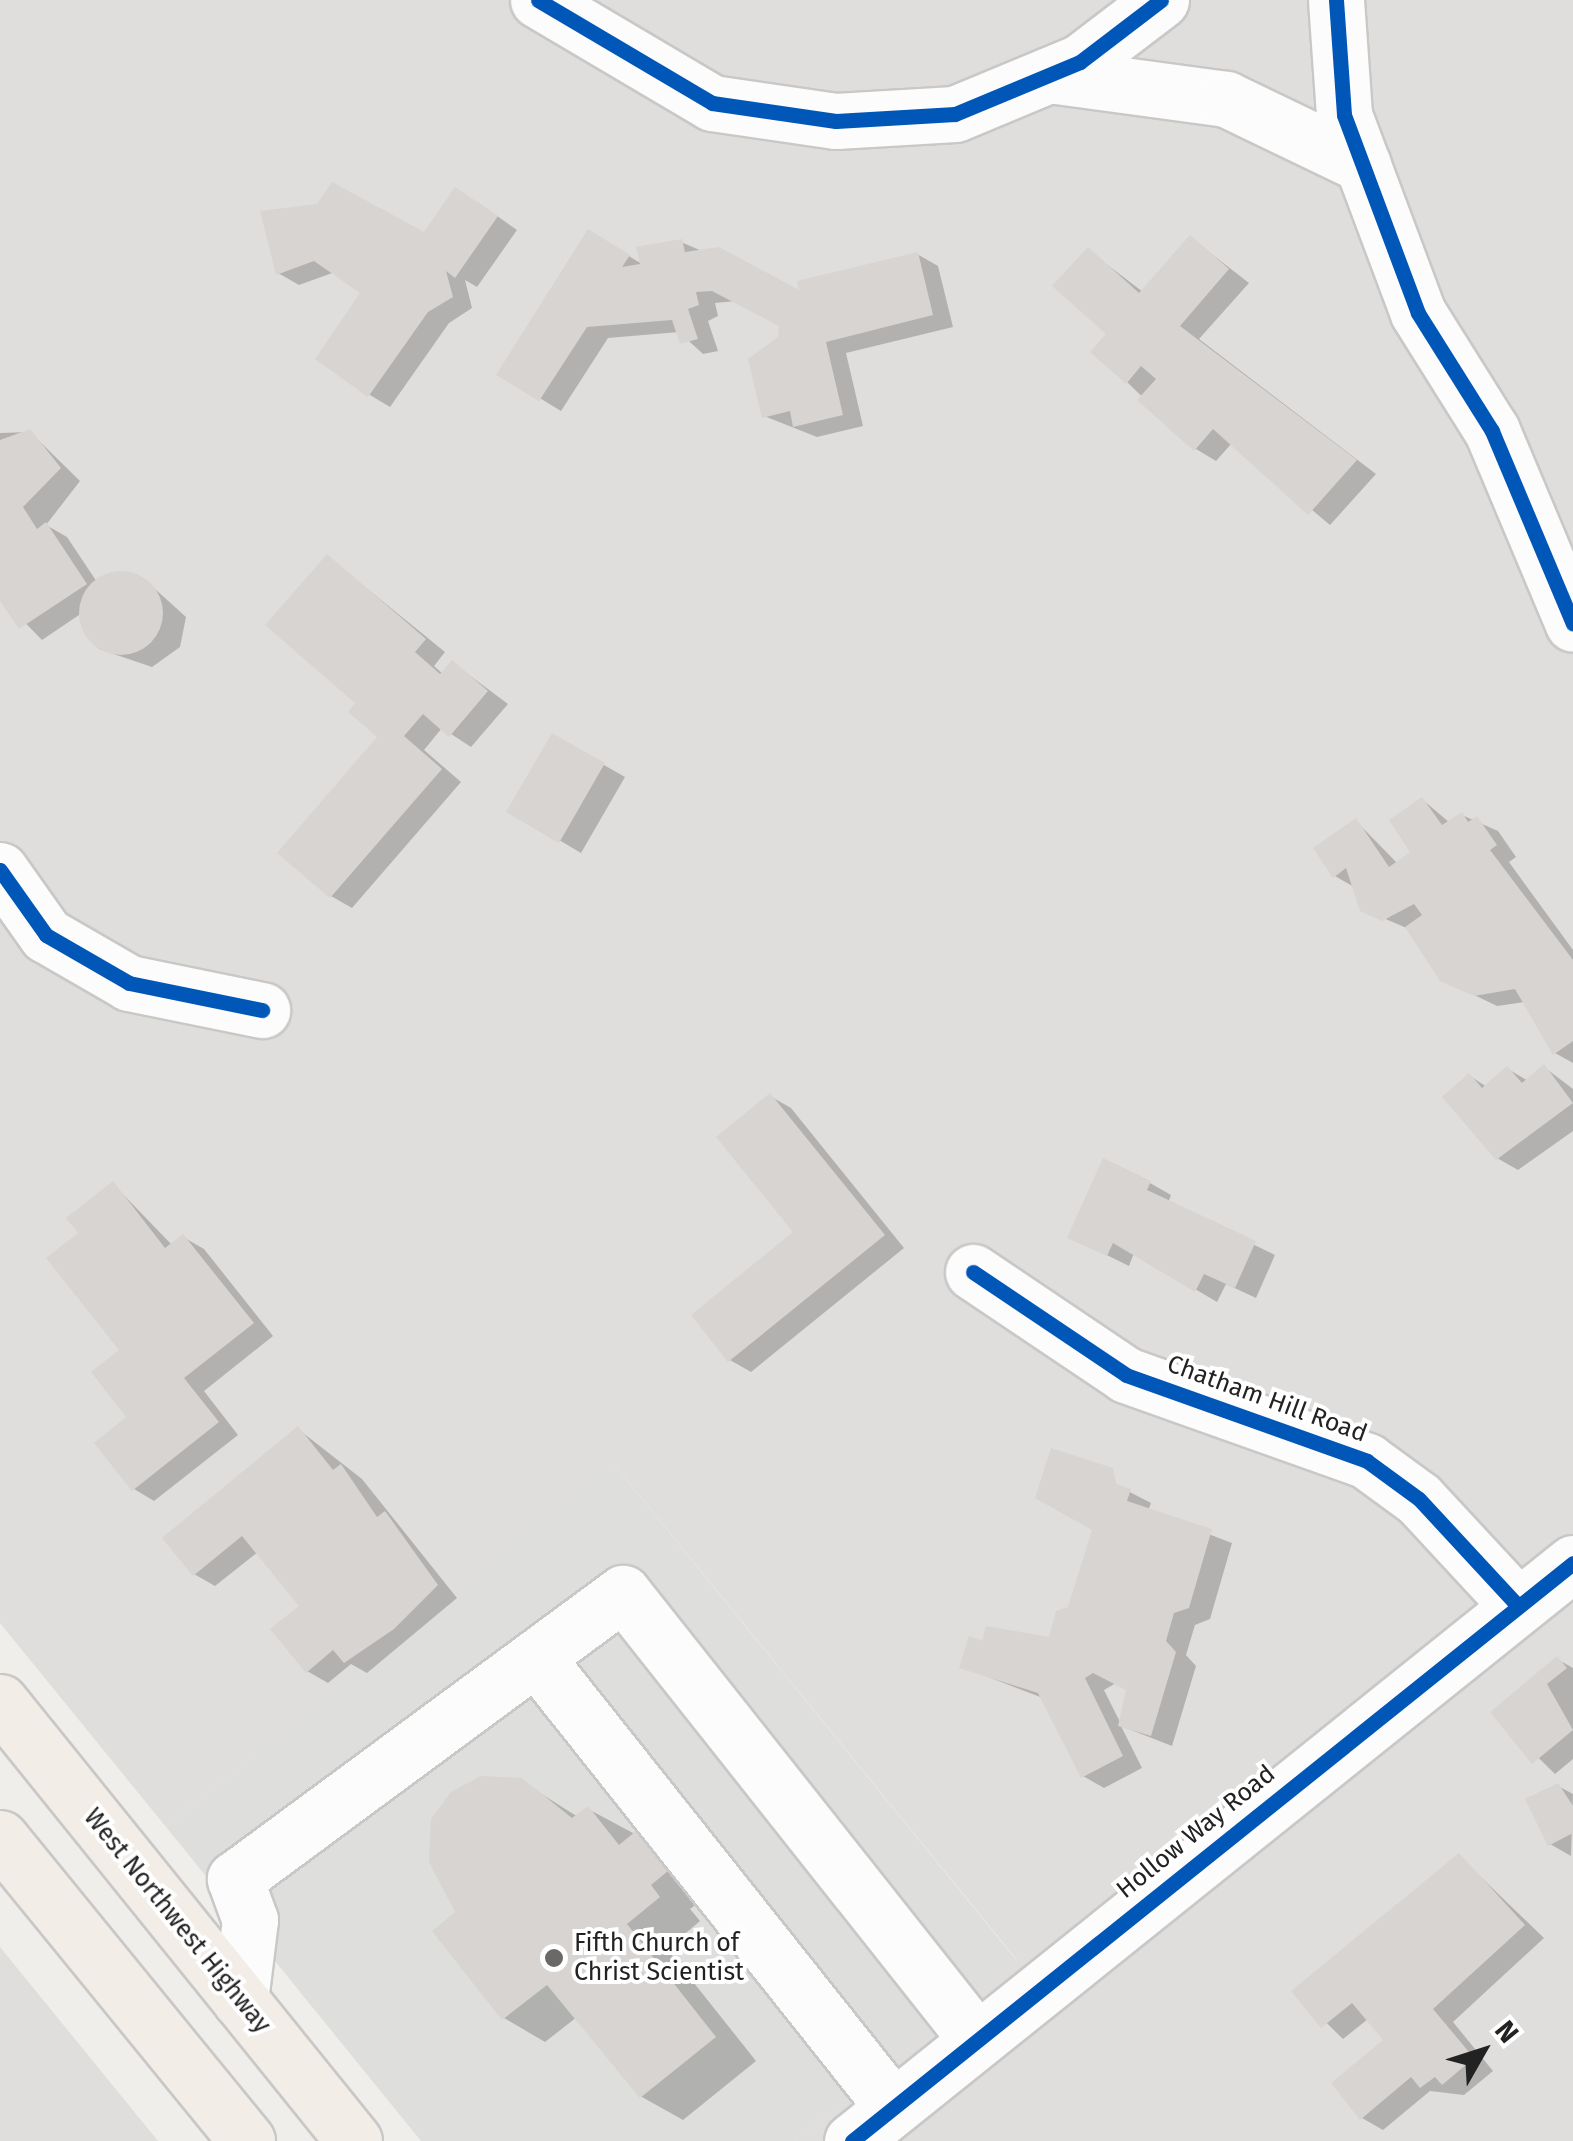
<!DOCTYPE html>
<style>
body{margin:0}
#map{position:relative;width:1573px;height:2141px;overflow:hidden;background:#f0eeeb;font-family:"Fira Sans",sans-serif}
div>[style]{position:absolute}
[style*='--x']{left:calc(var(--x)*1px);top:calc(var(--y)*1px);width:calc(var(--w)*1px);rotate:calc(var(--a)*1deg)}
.residential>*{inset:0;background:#dfdedc}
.religious>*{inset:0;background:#dededc}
.shadow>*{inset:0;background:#0003}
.building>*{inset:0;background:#d7d4d2}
.round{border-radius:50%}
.roads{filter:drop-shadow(2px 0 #c9c8c7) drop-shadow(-2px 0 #c9c8c7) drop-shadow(0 2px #c9c8c7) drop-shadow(0 -2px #c9c8c7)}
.minor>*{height:55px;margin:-27.5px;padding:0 27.5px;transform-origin:27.5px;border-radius:27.5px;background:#fdfcfc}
.major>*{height:55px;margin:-27.5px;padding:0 27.5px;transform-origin:27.5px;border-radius:27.5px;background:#f3ede7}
.cycleway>*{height:15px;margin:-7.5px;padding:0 7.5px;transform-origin:7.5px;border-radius:7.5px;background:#0057b8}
.dots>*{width:28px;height:28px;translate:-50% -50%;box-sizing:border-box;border:5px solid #fff;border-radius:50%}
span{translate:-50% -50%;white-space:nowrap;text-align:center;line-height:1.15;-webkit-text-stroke:8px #fff;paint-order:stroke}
.street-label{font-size:25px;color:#222}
.poi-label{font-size:25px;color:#222}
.left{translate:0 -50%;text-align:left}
.north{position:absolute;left:1433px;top:2001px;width:100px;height:100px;-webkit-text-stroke:8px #fff;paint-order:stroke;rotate:51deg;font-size:28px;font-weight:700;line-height:40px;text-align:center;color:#222}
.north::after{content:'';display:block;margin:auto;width:35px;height:45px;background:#222;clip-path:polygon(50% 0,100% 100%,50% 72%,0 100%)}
</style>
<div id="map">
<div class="residential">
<div style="clip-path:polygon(0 0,1573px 0,1573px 2141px,795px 2141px,1017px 1960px,614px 1464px,166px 1827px,0 1623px)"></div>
<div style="clip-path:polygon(0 1947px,158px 2141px,0 2141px)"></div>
</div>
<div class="religious">
<div style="clip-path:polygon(613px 1463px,1017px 1961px,795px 2141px,421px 2141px,166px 1827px)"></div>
</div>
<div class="shadow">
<div style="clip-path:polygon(477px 202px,517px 230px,477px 287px,465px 280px,472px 308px,449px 323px,390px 407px,370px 395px,364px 293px,335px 272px,299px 285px,278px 273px,263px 213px,425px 235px)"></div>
<div style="clip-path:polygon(589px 232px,642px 264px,681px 242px,802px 294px,917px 254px,938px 266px,953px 327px,846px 353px,863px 426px,817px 437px,764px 416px,781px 325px,736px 301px,715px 303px,718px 316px,708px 321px,718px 351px,703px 354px,679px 332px,608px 338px,561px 411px,500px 374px)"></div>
<div style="clip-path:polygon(1191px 238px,1249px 283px,1199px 339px,1376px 474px,1330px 525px,1232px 443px,1216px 461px,1196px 449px,1127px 382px,1088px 250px,1143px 292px)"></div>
<div style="clip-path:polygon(30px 432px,80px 481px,46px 525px,67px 537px,97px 582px,112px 572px,144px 579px,186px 617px,180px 647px,152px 667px,99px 649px,82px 613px,42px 640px,0 597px,0 433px)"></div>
<div style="clip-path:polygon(328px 557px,445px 652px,434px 666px,443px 674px,453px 663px,508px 704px,471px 747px,442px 728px,424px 750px,461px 782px,352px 908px,331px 896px,380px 737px,359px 703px)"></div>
<div style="clip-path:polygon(553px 736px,625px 777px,581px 853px,510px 811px)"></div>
<div style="clip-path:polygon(1423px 800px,1450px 823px,1462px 815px,1498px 831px,1516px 857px,1509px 862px,1573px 950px,1573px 1063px,1555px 1053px,1525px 1002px,1497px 1006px,1441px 979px,1409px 929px,1362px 909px,1354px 887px,1335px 876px,1356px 821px,1398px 864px,1413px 853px)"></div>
<div style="clip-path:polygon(1544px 1067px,1573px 1089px,1573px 1131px,1518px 1170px,1497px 1158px,1470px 1076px,1487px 1087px,1508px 1069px,1528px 1081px)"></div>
<div style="clip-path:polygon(770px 1096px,791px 1108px,904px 1248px,751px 1372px,730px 1360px,797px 1232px)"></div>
<div style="clip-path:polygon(1150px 1183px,1171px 1195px,1168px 1203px,1275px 1255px,1256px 1298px,1226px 1284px,1217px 1302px,1134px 1253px,1129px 1266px,1070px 1237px)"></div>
<div style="clip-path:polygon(113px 1184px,172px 1245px,183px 1237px,204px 1249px,273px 1336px,204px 1391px,238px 1435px,154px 1501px,134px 1489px,123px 1351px,81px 1233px)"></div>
<div style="clip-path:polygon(298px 1429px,362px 1479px,457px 1598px,367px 1673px,351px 1664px,328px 1683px,307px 1671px,302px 1606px,258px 1552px,215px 1586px,194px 1574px)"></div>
<div style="clip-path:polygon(evenodd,1052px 1452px,1151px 1503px,1148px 1511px,1232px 1543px,1210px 1619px,1195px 1625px,1186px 1655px,1196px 1666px,1172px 1746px,1121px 1726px,1142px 1768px,1104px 1788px,1083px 1776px,1043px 1698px,962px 1667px,983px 1644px,1050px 1640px,1070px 1609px,1095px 1529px,1052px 1452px,1116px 1683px,1128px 1690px,1121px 1724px,1104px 1690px,1116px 1683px)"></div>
<div style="clip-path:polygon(1557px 1659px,1573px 1668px,1573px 1759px,1555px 1774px,1493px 1713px)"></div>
<div style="clip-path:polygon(521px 1781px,578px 1817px,588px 1809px,725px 1882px,690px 1909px,700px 1921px,667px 1949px,756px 2061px,683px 2120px,642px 2097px,577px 2017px,545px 2042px,504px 2018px,458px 1913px)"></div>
<div style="clip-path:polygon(1558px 1786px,1573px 1794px,1571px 1856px,1550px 1844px)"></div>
<div style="clip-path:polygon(1459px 1856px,1544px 1938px,1453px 2022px,1493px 2071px,1464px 2095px,1430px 2091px,1383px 2130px,1362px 2118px,1386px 2040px,1368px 2019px,1343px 2039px,1294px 1991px)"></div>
</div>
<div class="building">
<div style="clip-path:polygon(332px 182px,424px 232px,455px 187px,498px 216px,455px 278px,446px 271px,453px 297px,428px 312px,368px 397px,315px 359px,360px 293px,314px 261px,276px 275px,260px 211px,317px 204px)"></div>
<div style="clip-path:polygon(588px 229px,630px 255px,622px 267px,640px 264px,636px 247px,682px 239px,685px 252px,719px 247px,799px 290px,797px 281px,918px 252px,933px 315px,826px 342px,843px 415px,793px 427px,790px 411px,762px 418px,748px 359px,778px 337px,779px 326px,712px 291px,696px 292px,699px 305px,688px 309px,698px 339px,680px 344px,672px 320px,587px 327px,539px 401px,496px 375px)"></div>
<div style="clip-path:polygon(1190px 235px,1229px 269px,1180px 326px,1357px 460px,1308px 515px,1213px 429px,1194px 451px,1137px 400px,1156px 379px,1141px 366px,1126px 384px,1090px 352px,1106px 334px,1052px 286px,1088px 247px,1139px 293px)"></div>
<div style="clip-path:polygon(30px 429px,61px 468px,23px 507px,37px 529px,46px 522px,87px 584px,19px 629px,0 601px,0 440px)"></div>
<div style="clip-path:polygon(327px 554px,426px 639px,415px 652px,440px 674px,452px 660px,488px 691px,449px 737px,423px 714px,404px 736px,442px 769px,330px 898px,277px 853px,377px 737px,348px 712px,355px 703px,265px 625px)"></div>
<div class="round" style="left:79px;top:571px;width:84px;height:84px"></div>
<div style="clip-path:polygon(552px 733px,605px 763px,559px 843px,506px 812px)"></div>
<div style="clip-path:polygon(1422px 797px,1442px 825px,1462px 812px,1468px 822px,1477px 816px,1497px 845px,1490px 850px,1573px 960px,1573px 1041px,1553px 1055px,1515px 989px,1474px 996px,1440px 981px,1405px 927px,1422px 915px,1414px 904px,1382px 921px,1360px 911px,1346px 868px,1333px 878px,1313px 848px,1356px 818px,1389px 867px,1410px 852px,1389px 820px)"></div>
<div style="clip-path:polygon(1544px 1064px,1573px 1103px,1496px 1160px,1442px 1097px,1469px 1073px,1482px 1088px,1507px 1066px,1522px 1083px)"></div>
<div style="clip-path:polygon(770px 1093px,885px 1235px,728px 1362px,691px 1315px,793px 1232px,716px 1137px)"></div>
<div style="clip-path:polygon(1103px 1158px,1151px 1181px,1147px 1190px,1256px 1241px,1235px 1288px,1204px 1274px,1195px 1292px,1113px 1243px,1107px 1256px,1067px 1238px)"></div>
<div style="clip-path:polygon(113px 1181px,165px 1248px,183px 1234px,254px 1323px,184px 1378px,219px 1422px,132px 1491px,94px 1443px,126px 1417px,91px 1372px,119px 1350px,46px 1258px,78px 1233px,66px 1218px)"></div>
<div style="clip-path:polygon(298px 1426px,333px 1470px,341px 1464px,377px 1517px,385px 1511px,438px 1585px,394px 1629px,344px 1663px,333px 1650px,306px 1673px,270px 1629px,299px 1606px,242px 1536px,193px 1576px,162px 1538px)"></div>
<div style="clip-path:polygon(1051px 1448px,1113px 1468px,1116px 1484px,1131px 1489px,1127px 1501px,1212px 1529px,1189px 1608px,1174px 1613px,1166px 1641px,1176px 1652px,1151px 1736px,1118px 1726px,1126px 1690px,1093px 1673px,1085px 1678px,1123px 1756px,1081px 1778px,1038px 1693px,959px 1668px,969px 1636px,982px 1641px,986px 1626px,1049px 1637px,1056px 1611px,1068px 1607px,1092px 1530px,1035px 1498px)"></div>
<div style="clip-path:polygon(1557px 1656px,1567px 1668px,1547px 1684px,1573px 1730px,1532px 1764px,1490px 1712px)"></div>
<div style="clip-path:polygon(481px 1776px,522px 1778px,572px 1818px,588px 1806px,619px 1845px,654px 1816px,685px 1857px,651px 1885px,660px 1897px,627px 1924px,716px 2037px,640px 2098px,547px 1985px,502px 2020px,432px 1931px,455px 1912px,429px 1862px,431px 1819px,451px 1792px)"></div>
<div style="clip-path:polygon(1558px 1783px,1573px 1806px,1573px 1833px,1548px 1846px,1525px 1799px)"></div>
<div style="clip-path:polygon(1459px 1853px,1525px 1925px,1433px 2009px,1474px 2058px,1442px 2085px,1435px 2077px,1420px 2088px,1411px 2077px,1360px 2120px,1331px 2083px,1383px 2040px,1352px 2003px,1321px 2028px,1291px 1991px)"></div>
</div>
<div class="roads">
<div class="minor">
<div style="--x:538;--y:0;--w:202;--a:30.6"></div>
<div style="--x:712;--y:103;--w:125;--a:8.3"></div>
<div style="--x:836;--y:121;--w:119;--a:-3.4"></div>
<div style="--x:955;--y:114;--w:135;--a:-22.6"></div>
<div style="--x:1080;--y:62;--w:102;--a:-37.4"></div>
<div style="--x:1336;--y:0;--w:115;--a:86"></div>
<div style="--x:1344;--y:115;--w:211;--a:69.5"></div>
<div style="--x:1418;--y:313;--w:139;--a:57.9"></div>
<div style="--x:1492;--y:431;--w:209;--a:67.2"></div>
<div style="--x:1049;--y:75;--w:179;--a:7.7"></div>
<div style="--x:1226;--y:99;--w:152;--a:25.7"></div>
<div style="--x:0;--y:870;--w:80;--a:54.7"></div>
<div style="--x:46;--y:935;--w:96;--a:30"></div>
<div style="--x:129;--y:983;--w:136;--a:11.5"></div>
<div style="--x:973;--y:1272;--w:184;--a:33.9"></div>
<div style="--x:1126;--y:1375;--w:256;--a:19.6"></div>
<div style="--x:1367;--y:1461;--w:64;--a:36.2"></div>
<div style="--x:1419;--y:1499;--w:146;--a:47.2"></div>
<div style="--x:537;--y:1659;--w:572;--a:51.53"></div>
<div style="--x:240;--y:2000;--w:81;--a:-82.9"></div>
<div style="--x:250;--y:1920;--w:44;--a:-110.1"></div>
<div style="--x:235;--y:1879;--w:482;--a:-36.4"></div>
<div style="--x:623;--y:1593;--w:570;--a:51.62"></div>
<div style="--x:852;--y:2141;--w:924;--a:-38.72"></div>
</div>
<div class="major">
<div style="--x:0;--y:1702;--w:564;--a:51.12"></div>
<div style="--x:0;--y:1838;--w:391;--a:50.8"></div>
</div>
</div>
<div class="cycleway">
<div style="--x:538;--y:0;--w:202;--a:30.6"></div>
<div style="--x:712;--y:103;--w:125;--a:8.3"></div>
<div style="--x:836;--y:121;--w:119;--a:-3.4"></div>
<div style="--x:955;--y:114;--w:135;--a:-22.6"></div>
<div style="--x:1080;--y:62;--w:102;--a:-37.4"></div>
<div style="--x:1336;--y:0;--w:115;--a:86"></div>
<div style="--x:1344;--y:115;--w:211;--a:69.5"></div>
<div style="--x:1418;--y:313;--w:139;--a:57.9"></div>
<div style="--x:1492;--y:431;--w:209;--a:67.2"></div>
<div style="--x:0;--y:870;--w:80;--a:54.7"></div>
<div style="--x:46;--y:935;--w:96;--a:30"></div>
<div style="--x:129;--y:983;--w:136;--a:11.5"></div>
<div style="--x:973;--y:1272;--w:184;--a:33.9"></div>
<div style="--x:1126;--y:1375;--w:256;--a:19.6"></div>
<div style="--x:1367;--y:1461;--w:64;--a:36.2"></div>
<div style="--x:1419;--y:1499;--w:146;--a:47.2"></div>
<div style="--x:852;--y:2141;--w:924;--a:-38.72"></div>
</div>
<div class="dots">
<div style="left:554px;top:1958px;background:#6a6968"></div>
</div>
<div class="street-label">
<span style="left:1267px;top:1399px;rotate:20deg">Chatham Hill Road</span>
<span style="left:1196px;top:1832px;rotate:-39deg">Hollow Way Road</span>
<span style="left:177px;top:1921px;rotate:51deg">West Northwest Highway</span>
</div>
<div class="poi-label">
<span class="left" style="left:574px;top:1958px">Fifth Church of<br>Christ Scientist</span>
</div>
<div class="north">N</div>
</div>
